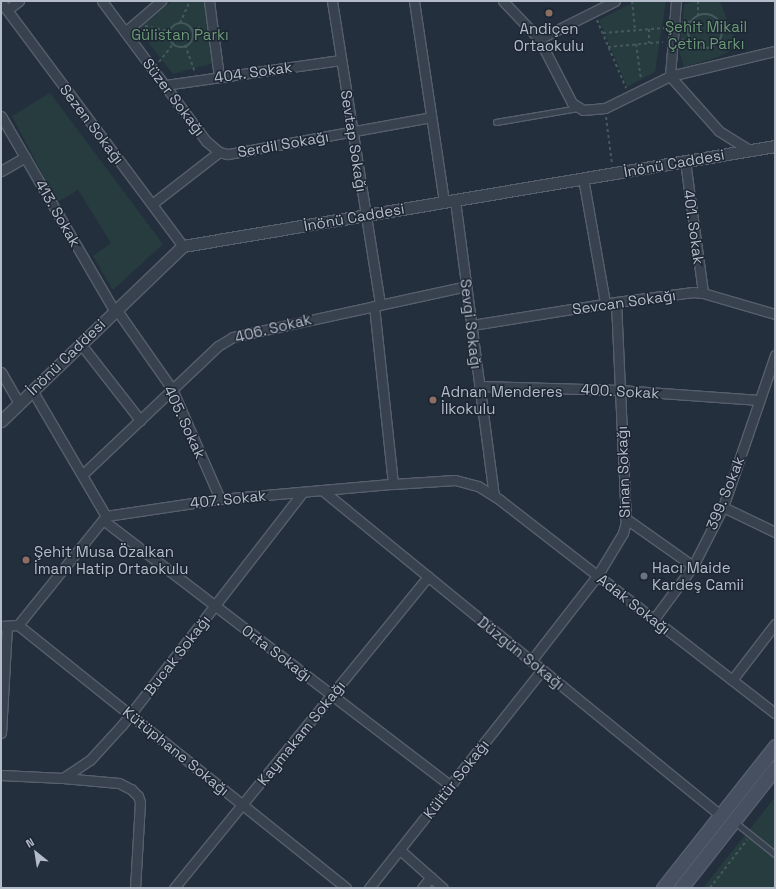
<!DOCTYPE html>
<meta charset="utf-8">
<style>
body{margin:0}
#map{position:relative;width:776px;height:889px;overflow:hidden;background:#242f3e;font-family:"Space Grotesk",sans-serif}
div>[style]{position:absolute}
[style*='--x']{left:calc(var(--x)*1px);top:calc(var(--y)*1px);width:calc(var(--w)*1px);rotate:calc(var(--a)*1deg)}
.green>*{inset:0;background:#263c3f}
.path>*{height:2px;margin-top:-1px;transform-origin:0;background:repeating-linear-gradient(90deg,#44595c 0 3px,transparent 0 6px)}
.path>.ring{margin:-1px;padding:0;box-sizing:content-box;background:none;border:2px solid #44595c;border-radius:50%}
.roads{filter:drop-shadow(1px 0 #565f6c) drop-shadow(-1px 0 #565f6c) drop-shadow(0 1px #565f6c) drop-shadow(0 -1px #565f6c)}
.service>*{height:4.5px;margin:-2.25px;padding:0 2.25px;transform-origin:2.25px;border-radius:2.25px;background:#38414e}
.minor>*{height:9px;margin:-4.5px;padding:0 4.5px;transform-origin:4.5px;border-radius:4.5px;background:#38414e}
.tertiary>*{height:11px;margin:-5.5px;padding:0 5.5px;transform-origin:5.5px;border-radius:5.5px;background:#38414e}
.secondary>*{height:13px;margin:-6.5px;padding:0 6.5px;transform-origin:6.5px;border-radius:6.5px;background:#465061}
.dots>*{width:11px;height:11px;translate:-50% -50%;box-sizing:border-box;border:2px solid #1d2633;border-radius:50%}
span{translate:-50% -50%;white-space:nowrap;text-align:center;line-height:1.15;-webkit-text-stroke:3px #1d2633;paint-order:stroke}
.park-label{font-size:15px;color:#6b9a76}
.poi-label{font-size:15px;color:#b4bcc9}
.left{translate:0 -50%;text-align:left}
.street-label{font-size:15px;color:#b4bcc9}
.frame{position:absolute;inset:0;border:2px solid #b4bcc9;pointer-events:none}
.north{position:absolute;left:16px;top:833px;width:40px;height:40px;-webkit-text-stroke:3px #1d2633;paint-order:stroke;rotate:330deg;font-size:11px;font-weight:700;line-height:16px;text-align:center;color:#b4bcc9}
.north::after{content:'';display:block;margin:auto;width:14px;height:18px;background:#b4bcc9;clip-path:polygon(50% 0,100% 100%,50% 72%,0 100%)}
</style>
<div id="map">
<div class="green">
<div style="clip-path:polygon(172px 1px,204px 1px,214px 63px,173px 74px,140px 32px,142px 26px)"></div>
<div style="clip-path:polygon(636px 1px,666px 1px,655px 72px,627px 87px,599px 20px)"></div>
<div style="clip-path:polygon(694px 1px,720px 1px,738px 47px,718px 57px,684px 67px,679px 51px,684px 5px)"></div>
<div style="clip-path:polygon(50px 93px,163px 244px,113px 290px,93px 256px,111px 243px,78px 190px,57px 202px,12px 116px)"></div>
<div style="clip-path:polygon(775px 797px,775px 888px,703px 888px)"></div>
</div>
<div class="path">
<div style="--x:632;--y:1;--w:29;--a:84"></div>
<div class="ring" style="left:688px;top:14px;width:32px;height:32px"></div>
<div style="--x:698;--y:16;--w:15;--a:-90"></div>
<div style="--x:597;--y:20;--w:74;--a:66.9"></div>
<div style="--x:682;--y:22;--w:9;--a:0"></div>
<div style="--x:180;--y:23;--w:24;--a:-66"></div>
<div class="ring" style="left:169px;top:23px;width:22px;height:22px"></div>
<div style="--x:145;--y:26;--w:25;--a:12"></div>
<div style="--x:649;--y:29;--w:14;--a:90"></div>
<div style="--x:192;--y:31;--w:12;--a:-24"></div>
<div style="--x:603;--y:33;--w:62;--a:-4.6"></div>
<div style="--x:681;--y:40;--w:9;--a:-6"></div>
<div style="--x:636;--y:44;--w:36;--a:82"></div>
<div style="--x:185;--y:45;--w:30;--a:70"></div>
<div style="--x:608;--y:47;--w:55;--a:-5.2"></div>
<div style="--x:159;--y:62;--w:23;--a:-52"></div>
<div style="--x:606;--y:117;--w:47;--a:82.7"></div>
<div style="--x:710;--y:888;--w:61;--a:-52.4"></div>
</div>
<div class="roads">
<div class="service">
<div style="--x:496;--y:122;--w:84;--a:-9.6"></div>
<div style="--x:735;--y:822;--w:51;--a:38.7"></div>
</div>
<div class="minor">
<div style="--x:102;--y:1;--w:174;--a:53.4"></div>
<div style="--x:206;--y:141;--w:17;--a:40"></div>
<div style="--x:209;--y:1;--w:77;--a:82.5"></div>
<div style="--x:332;--y:1;--w:307;--a:81"></div>
<div style="--x:414;--y:1;--w:203;--a:81.5"></div>
<div style="--x:503;--y:1;--w:52;--a:46.5"></div>
<div style="--x:539;--y:39;--w:72;--a:62.7"></div>
<div style="--x:572;--y:103;--w:13;--a:32"></div>
<div style="--x:583;--y:110;--w:22;--a:-5"></div>
<div style="--x:605;--y:108;--w:72;--a:-26.2"></div>
<div style="--x:670;--y:76;--w:108;--a:-13.4"></div>
<div style="--x:676;--y:1;--w:75;--a:94.6"></div>
<div style="--x:670;--y:76;--w:74;--a:48.3"></div>
<div style="--x:719;--y:131;--w:36;--a:32"></div>
<div style="--x:1;--y:2;--w:304;--a:53.3"></div>
<div style="--x:7;--y:10;--w:15;--a:-37"></div>
<div style="--x:125;--y:32;--w:48;--a:-40.7"></div>
<div style="--x:539;--y:39;--w:85;--a:-26.6"></div>
<div style="--x:165;--y:85;--w:178;--a:-8.1"></div>
<div style="--x:1;--y:116;--w:225;--a:59.8"></div>
<div style="--x:685;--y:161;--w:133;--a:82.2"></div>
<div style="--x:1;--y:171;--w:28;--a:-30"></div>
<div style="--x:583;--y:178;--w:127;--a:80"></div>
<div style="--x:455;--y:200;--w:298;--a:82.5"></div>
<div style="--x:152;--y:204;--w:85;--a:-37.8"></div>
<div style="--x:219;--y:152;--w:9;--a:13"></div>
<div style="--x:228;--y:154;--w:206;--a:-10.3"></div>
<div style="--x:374;--y:306;--w:179;--a:83.9"></div>
<div style="--x:116;--y:309;--w:98;--a:55"></div>
<div style="--x:172;--y:389;--w:120;--a:66.4"></div>
<div style="--x:472;--y:325;--w:146;--a:-9.1"></div>
<div style="--x:616;--y:302;--w:78;--a:-7.4"></div>
<div style="--x:693;--y:292;--w:10;--a:6"></div>
<div style="--x:703;--y:293;--w:75;--a:16.3"></div>
<div style="--x:80;--y:343;--w:98;--a:52.1"></div>
<div style="--x:1;--y:372;--w:36;--a:60"></div>
<div style="--x:479;--y:386;--w:140;--a:1.6"></div>
<div style="--x:619;--y:390;--w:141;--a:4.1"></div>
<div style="--x:32;--y:390;--w:146;--a:59.6"></div>
<div style="--x:106;--y:516;--w:115;--a:-8.5"></div>
<div style="--x:220;--y:499;--w:174;--a:-5"></div>
<div style="--x:393;--y:484;--w:62;--a:-3.7"></div>
<div style="--x:455;--y:480;--w:24;--a:15"></div>
<div style="--x:478;--y:486;--w:26;--a:32"></div>
<div style="--x:500;--y:500;--w:348;--a:37.8"></div>
<div style="--x:82;--y:475;--w:187;--a:-43.5"></div>
<div style="--x:218;--y:346;--w:17;--a:-31"></div>
<div style="--x:233;--y:337;--w:239;--a:-12.3"></div>
<div style="--x:322;--y:490;--w:514;--a:39.23"></div>
<div style="--x:723;--y:507;--w:58;--a:25.7"></div>
<div style="--x:625;--y:518;--w:83;--a:35.2"></div>
<div style="--x:103;--y:520;--w:438;--a:37.4"></div>
<div style="--x:654;--y:619;--w:66;--a:-53.7"></div>
<div style="--x:693;--y:566;--w:66;--a:-63"></div>
<div style="--x:723;--y:507;--w:161;--a:-71.1"></div>
<div style="--x:18;--y:625;--w:140;--a:-51.1"></div>
<div style="--x:1;--y:626;--w:17;--a:-3"></div>
<div style="--x:18;--y:625;--w:420;--a:38.7"></div>
<div style="--x:531;--y:661;--w:108;--a:-52.2"></div>
<div style="--x:597;--y:576;--w:50;--a:-58.8"></div>
<div style="--x:623;--y:533;--w:11;--a:-75"></div>
<div style="--x:626;--y:522;--w:220;--a:-92.6"></div>
<div style="--x:732;--y:680;--w:71;--a:-52.5"></div>
<div style="--x:1;--y:733;--w:107;--a:-86.8"></div>
<div style="--x:1;--y:775;--w:62;--a:2.8"></div>
<div style="--x:63;--y:778;--w:32;--a:-34"></div>
<div style="--x:90;--y:760;--w:47;--a:-47.6"></div>
<div style="--x:122;--y:725;--w:295;--a:-52.2"></div>
<div style="--x:63;--y:778;--w:56;--a:5.1"></div>
<div style="--x:119;--y:783;--w:13;--a:27"></div>
<div style="--x:131;--y:789;--w:10;--a:45"></div>
<div style="--x:138;--y:796;--w:6;--a:72"></div>
<div style="--x:140;--y:802;--w:86;--a:93.3"></div>
<div style="--x:400;--y:850;--w:57;--a:41.5"></div>
<div style="--x:174;--y:888;--w:402;--a:-50.8"></div>
<div style="--x:369;--y:888;--w:278;--a:-51.6"></div>
<div style="--x:422;--y:888;--w:14;--a:-51"></div>
</div>
<div class="tertiary">
<div style="--x:1;--y:421;--w:252;--a:-43.9"></div>
<div style="--x:183;--y:246;--w:600;--a:-9.59"></div>
</div>
<div class="secondary">
<div style="--x:663;--y:888;--w:181;--a:-51.7"></div>
<div style="--x:681;--y:888;--w:152;--a:-51.9"></div>
</div>
</div>
<div class="dots">
<div style="left:549px;top:13px;background:#8d6e63"></div>
<div style="left:433px;top:400px;background:#8d6e63"></div>
<div style="left:26px;top:560px;background:#8d6e63"></div>
<div style="left:644px;top:576px;background:#6b7280"></div>
</div>
<div class="park-label">
<span style="left:706px;top:35px">Şehit Mikail<br>Çetin Parkı</span>
<span style="left:180px;top:35px">Gülistan Parkı</span>
</div>
<div class="poi-label">
<span style="left:549px;top:37px">Andiçen<br>Ortaokulu</span>
<span class="left" style="left:441px;top:400px">Adnan Menderes<br>İlkokulu</span>
<span class="left" style="left:34px;top:560px">Şehit Musa Özalkan<br>İmam Hatip Ortaokulu</span>
<span class="left" style="left:652px;top:576px">Hacı Maide<br>Kardeş Camii</span>
</div>
<div class="street-label">
<span style="left:253px;top:72px;rotate:-8deg">404. Sokak</span>
<span style="left:174px;top:97px;rotate:53deg">Süzer Sokağı</span>
<span style="left:92px;top:124px;rotate:53deg">Sezen Sokağı</span>
<span style="left:354px;top:141px;rotate:81deg">Sevtap Sokağı</span>
<span style="left:283px;top:144px;rotate:-10deg">Serdil Sokağı</span>
<span style="left:674px;top:163px;rotate:-10deg">İnönü Caddesi</span>
<span style="left:58px;top:213px;rotate:60deg">413. Sokak</span>
<span style="left:354px;top:217px;rotate:-10deg">İnönü Caddesi</span>
<span style="left:694px;top:227px;rotate:82deg">401. Sokak</span>
<span style="left:624px;top:302px;rotate:-8deg">Sevcan Sokağı</span>
<span style="left:471px;top:324px;rotate:83deg">Sevgi Sokağı</span>
<span style="left:273px;top:328px;rotate:-14deg">406. Sokak</span>
<span style="left:66px;top:357px;rotate:-44deg">İnönü Caddesi</span>
<span style="left:620px;top:391px;rotate:3deg">400. Sokak</span>
<span style="left:185px;top:422px;rotate:65deg">405. Sokak</span>
<span style="left:623px;top:472px;rotate:-92deg">Sinan Sokağı</span>
<span style="left:725px;top:493px;rotate:-68deg">399. Sokak</span>
<span style="left:228px;top:499px;rotate:-6deg">407. Sokak</span>
<span style="left:634px;top:604px;rotate:38deg">Adak Sokağı</span>
<span style="left:277px;top:653px;rotate:37deg">Orta Sokağı</span>
<span style="left:521px;top:653px;rotate:39deg">Düzgün Sokağı</span>
<span style="left:177px;top:655px;rotate:-52deg">Bucak Sokağı</span>
<span style="left:301px;top:733px;rotate:-51deg">Kaymakam Sokağı</span>
<span style="left:176px;top:751px;rotate:39deg">Kütüphane Sokağı</span>
<span style="left:456px;top:779px;rotate:-52deg">Kültür Sokağı</span>
</div>
<div class="frame"></div>
<div class="north">N</div>
</div>
